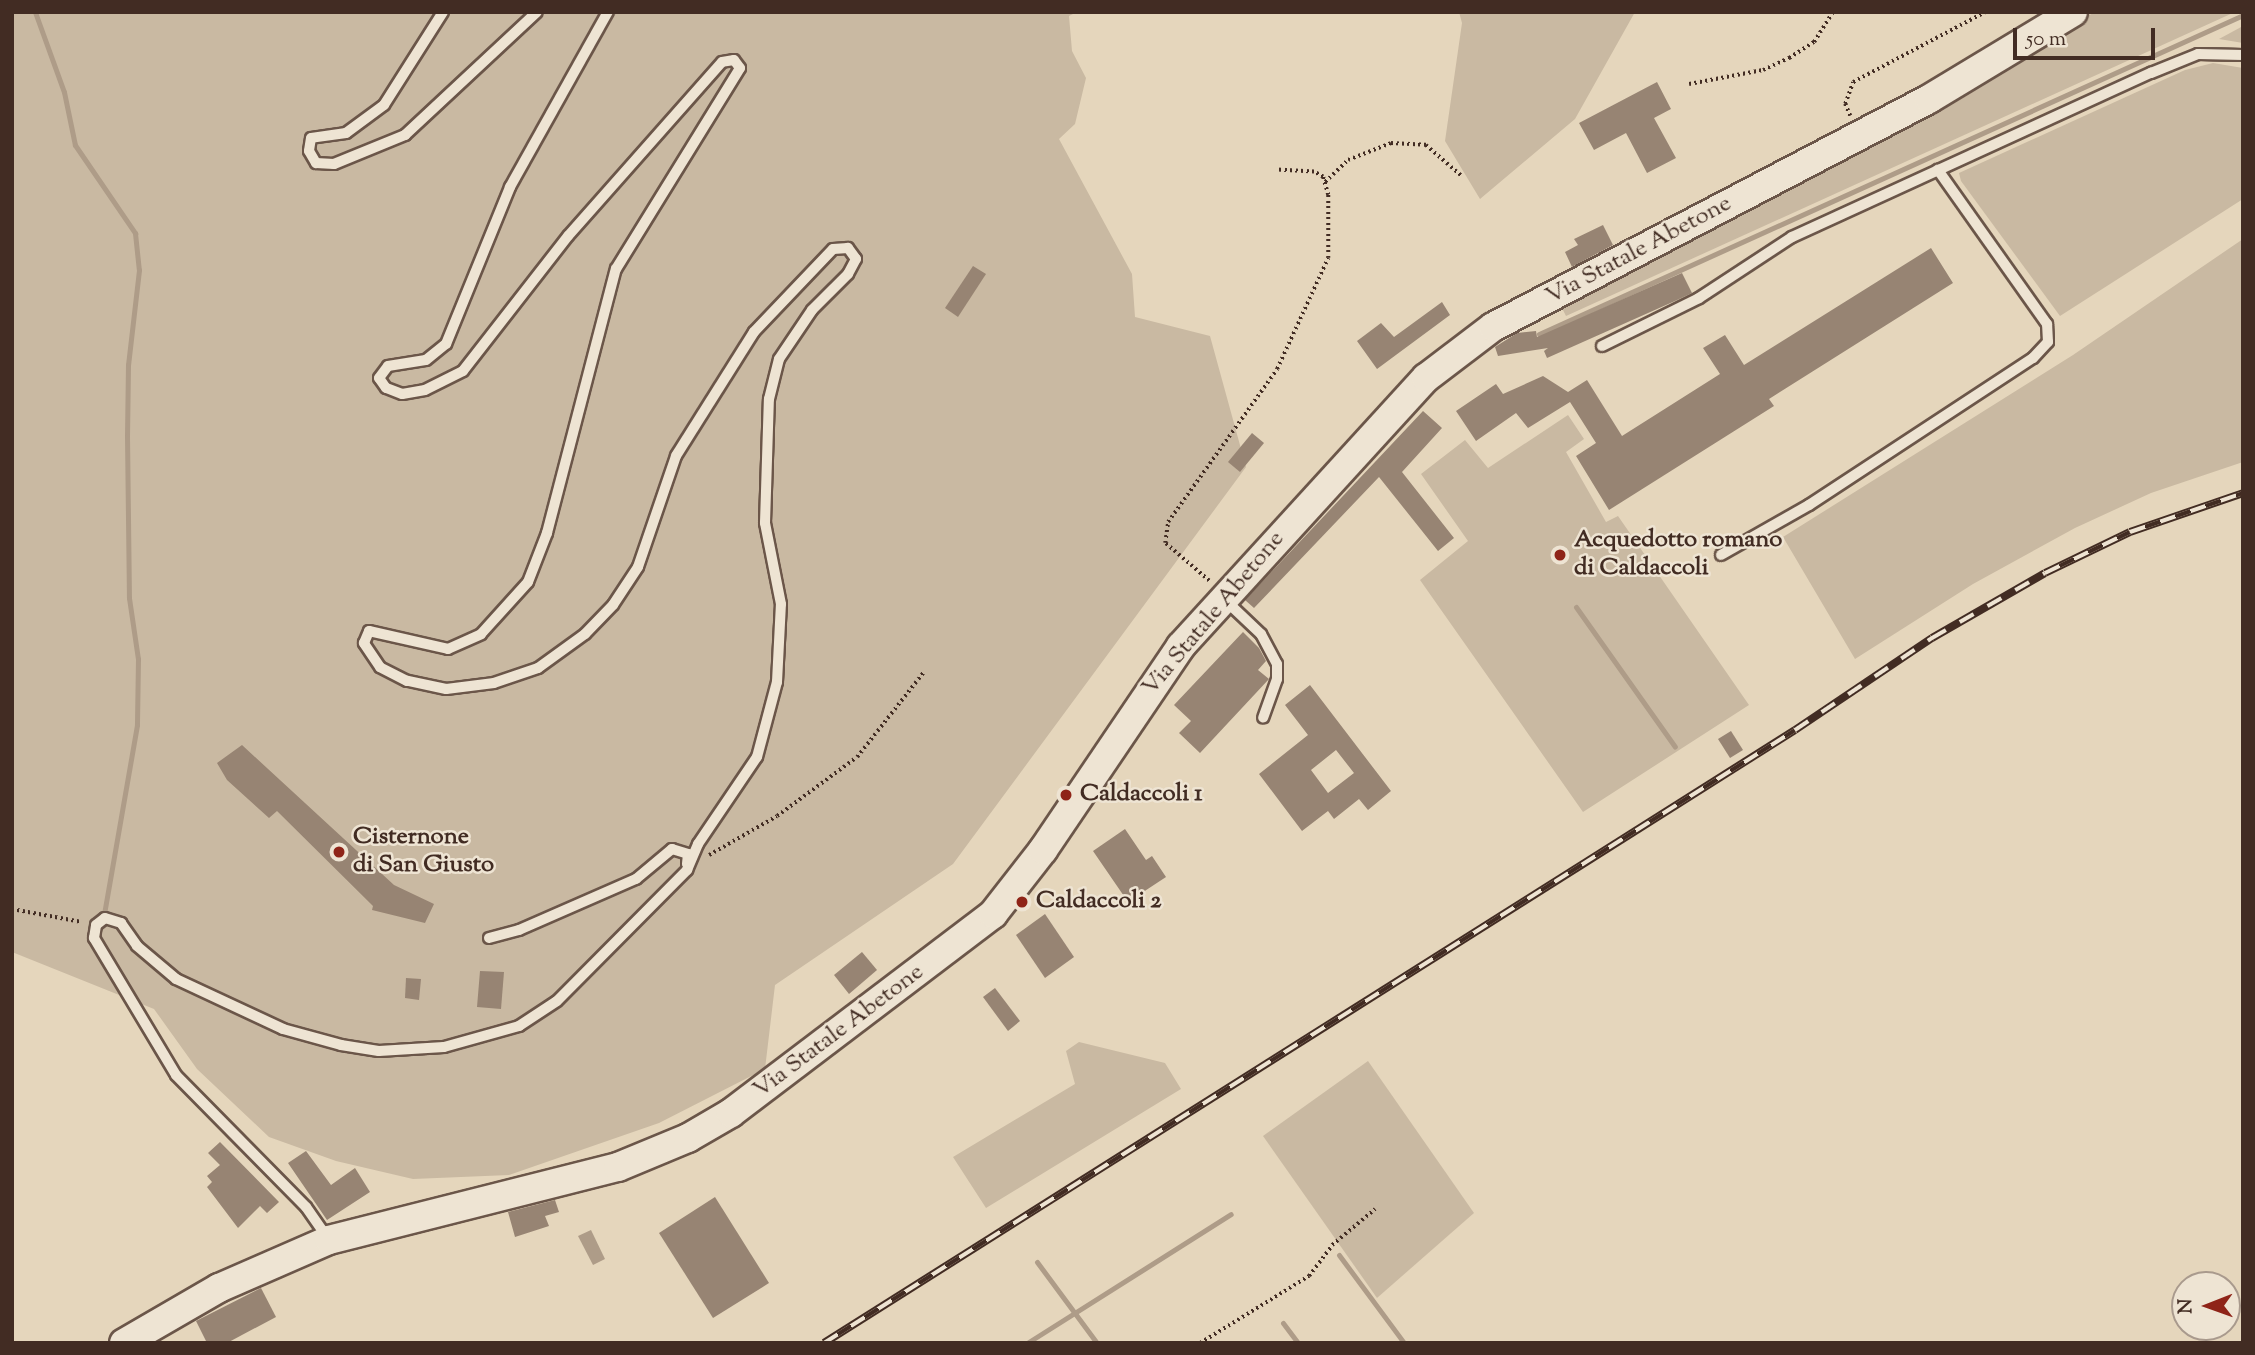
<!DOCTYPE html>
<style>
body{margin:0}
#map{position:relative;width:2255px;height:1355px;overflow:hidden;background:#e5d6bc;font-family:"Sorts Mill Goudy",serif}
div>[style]{position:absolute}
[style*='--x']{left:calc(var(--x)*1px);top:calc(var(--y)*1px);width:calc(var(--w)*1px);rotate:calc(var(--a)*1deg)}
.green>*{inset:0;background:#c9b9a2}
.water>*{inset:0;background:#ae9c88}
.stream>*{height:5px;margin:-2.5px;padding:0 2.5px;transform-origin:2.5px;border-radius:2.5px;background:#ae9c88}
.building>*{inset:0;background:#978473}
.path>*{height:3.5px;margin-top:-1.75px;transform-origin:0;background:repeating-linear-gradient(90deg,#422c23 0 2px,transparent 0 5.5px)}
.roads{filter:drop-shadow(2px 0 #6b5649) drop-shadow(-2px 0 #6b5649) drop-shadow(0 2px #6b5649) drop-shadow(0 -2px #6b5649)}
.lane>*{height:10px;margin:-5px;padding:0 5px;transform-origin:5px;border-radius:5px;background:#eee4d3}
.secondary>*{height:28px;margin:-14px;padding:0 14px;transform-origin:14px;border-radius:14px;background:#eee4d3}
.rail>*{height:8px;margin-top:-4px;transform-origin:0;background:repeating-linear-gradient(90deg,#eee4d3 0 16px,#422c23 0 32px);box-sizing:border-box;border-block:2px solid #422c23}
.dots>*{width:19px;height:19px;translate:-50% -50%;box-sizing:border-box;border:4px solid #eee4d3;border-radius:50%}
span{translate:-50% -50%;white-space:nowrap;text-align:center;line-height:1.15;-webkit-text-stroke:5px #eee4d3;paint-order:stroke}
.street-label{font-size:24px;color:#422c23}
.poi-label{font-size:24px;color:#422c23;font-weight:700}
.left{translate:0 -50%;text-align:left}
.frame{position:absolute;inset:0;border:14px solid #422c23;pointer-events:none}
.north{position:absolute;left:2171px;top:1271px;width:70px;height:70px;box-sizing:border-box;background:#eee4d3;border:2px solid #a99a8d;border-radius:50%;rotate:269deg;font-size:19px;font-weight:700;line-height:28px;text-align:center;color:#422c23}
.north::after{content:'';display:block;margin:auto;width:24px;height:32px;background:#8f2418;clip-path:polygon(50% 0,100% 100%,50% 72%,0 100%)}
.scale{position:absolute;left:2013px;top:28px;width:142px;height:32px;box-sizing:border-box;border:4px solid #422c23;border-top:0;padding-left:9px;font-size:21px;line-height:24px;white-space:nowrap;color:#422c23;-webkit-text-stroke:5px #eee4d3;paint-order:stroke}
</style>
<div id="map">
<div class="green">
<div style="clip-path:polygon(12px 12px,1077px 12px,1069px 16px,1072px 51px,1086px 78px,1075px 124px,1059px 139px,1132px 274px,1135px 317px,1210px 336px,1246px 467px,953px 864px,775px 985px,765px 1069px,659px 1123px,509px 1175px,413px 1179px,336px 1161px,269px 1137px,197px 1069px,154px 1009px,12px 952px)"></div>
<div style="clip-path:polygon(1459px 12px,1635px 12px,1575px 119px,1480px 199px,1445px 141px,1462px 23px)"></div>
<div style="clip-path:polygon(2095px 12px,2235px 12px,1566px 316px,1560px 304px,1681px 245px)"></div>
<div style="clip-path:polygon(2243px 26px,2243px 43px,2219px 39px)"></div>
<div style="clip-path:polygon(2213px 63px,2243px 68px,2243px 199px,2060px 316px,1961px 181px,1959px 173px,2185px 70px)"></div>
<div style="clip-path:polygon(2243px 239px,2243px 462px,2151px 493px,2075px 528px,1973px 584px,1855px 659px,1783px 537px,2073px 355px)"></div>
<div style="clip-path:polygon(1568px 415px,1584px 439px,1566px 452px,1606px 522px,1618px 516px,1749px 705px,1583px 812px,1420px 580px,1468px 541px,1421px 474px,1465px 440px,1488px 468px)"></div>
<div style="clip-path:polygon(1079px 1042px,1165px 1063px,1181px 1089px,986px 1208px,953px 1157px,1075px 1084px,1066px 1051px)"></div>
<div style="clip-path:polygon(1368px 1061px,1474px 1213px,1377px 1298px,1263px 1136px)"></div>
</div>
<div class="water">
<div style="clip-path:polygon(591px 1230px,605px 1259px,593px 1265px,578px 1236px)"></div>
</div>
<div class="stream">
<div style="--x:35;--y:12;--w:85;--a:70.1"></div>
<div style="--x:64;--y:92;--w:54;--a:78.3"></div>
<div style="--x:75;--y:145;--w:107;--a:55.7"></div>
<div style="--x:135;--y:233;--w:37;--a:84"></div>
<div style="--x:139;--y:270;--w:96;--a:96.6"></div>
<div style="--x:128;--y:365;--w:71;--a:90.8"></div>
<div style="--x:127;--y:436;--w:162;--a:89.3"></div>
<div style="--x:129;--y:598;--w:62;--a:81.6"></div>
<div style="--x:138;--y:659;--w:66;--a:90.9"></div>
<div style="--x:137;--y:725;--w:192;--a:99.9"></div>
<div style="--x:1539;--y:334;--w:773;--a:-24.38"></div>
<div style="--x:1576;--y:607;--w:171;--a:54.7"></div>
<div style="--x:1339;--y:1255;--w:109;--a:53.5"></div>
<div style="--x:1037;--y:1262;--w:101;--a:53.5"></div>
<div style="--x:1283;--y:1323;--w:25;--a:53"></div>
<div style="--x:1027;--y:1343;--w:241;--a:-32.3"></div>
</div>
<div class="building">
<div style="clip-path:polygon(1657px 82px,1671px 109px,1654px 118px,1676px 158px,1647px 173px,1626px 133px,1594px 150px,1579px 123px)"></div>
<div style="clip-path:polygon(1603px 225px,1613px 245px,1572px 267px,1565px 252px,1578px 245px,1574px 239px)"></div>
<div style="clip-path:polygon(1931px 248px,1953px 283px,1769px 399px,1774px 406px,1609px 510px,1576px 456px,1596px 443px,1570px 402px,1528px 428px,1516px 413px,1476px 441px,1456px 411px,1496px 384px,1503px 394px,1543px 376px,1568px 392px,1587px 380px,1622px 436px,1720px 374px,1703px 348px,1725px 335px,1744px 365px)"></div>
<div style="clip-path:polygon(973px 266px,986px 274px,958px 317px,945px 308px)"></div>
<div style="clip-path:polygon(1682px 273px,1692px 293px,1675px 301px,1547px 358px,1544px 351px,1548px 348px,1498px 356px,1495px 347px,1517px 333px,1536px 331px,1537px 337px)"></div>
<div style="clip-path:polygon(1442px 302px,1450px 315px,1377px 369px,1357px 341px,1381px 323px,1394px 337px)"></div>
<div style="clip-path:polygon(1423px 411px,1442px 428px,1402px 472px,1454px 538px,1438px 551px,1379px 477px,1254px 608px,1245px 600px)"></div>
<div style="clip-path:polygon(1252px 433px,1264px 443px,1240px 472px,1228px 462px)"></div>
<div style="clip-path:polygon(1243px 632px,1259px 648px,1266px 661px,1258px 670px,1269px 679px,1200px 753px,1179px 733px,1191px 721px,1174px 705px)"></div>
<div style="clip-path:polygon(evenodd,1310px 685px,1391px 791px,1368px 810px,1359px 799px,1334px 819px,1328px 811px,1302px 831px,1259px 774px,1308px 735px,1285px 705px,1310px 685px,1336px 750px,1354px 773px,1328px 793px,1311px 770px,1336px 750px)"></div>
<div style="clip-path:polygon(1731px 731px,1743px 750px,1730px 758px,1718px 739px)"></div>
<div style="clip-path:polygon(242px 745px,394px 885px,434px 904px,425px 923px,372px 910px,373px 906px,277px 811px,269px 818px,227px 780px,217px 763px)"></div>
<div style="clip-path:polygon(1125px 829px,1146px 860px,1152px 856px,1166px 877px,1128px 902px,1093px 851px)"></div>
<div style="clip-path:polygon(1045px 914px,1074px 957px,1045px 978px,1016px 935px)"></div>
<div style="clip-path:polygon(862px 952px,877px 970px,849px 994px,834px 975px)"></div>
<div style="clip-path:polygon(480px 971px,504px 972px,501px 1009px,477px 1007px)"></div>
<div style="clip-path:polygon(406px 978px,421px 979px,419px 1000px,405px 998px)"></div>
<div style="clip-path:polygon(995px 988px,1020px 1021px,1008px 1031px,983px 997px)"></div>
<div style="clip-path:polygon(220px 1142px,279px 1202px,267px 1213px,260px 1206px,238px 1228px,207px 1187px,212px 1182px,207px 1176px,220px 1165px,208px 1153px)"></div>
<div style="clip-path:polygon(306px 1151px,331px 1185px,355px 1168px,370px 1192px,327px 1220px,288px 1163px)"></div>
<div style="clip-path:polygon(715px 1197px,769px 1283px,713px 1318px,659px 1233px)"></div>
<div style="clip-path:polygon(555px 1200px,559px 1212px,545px 1216px,549px 1226px,515px 1237px,508px 1212px)"></div>
<div style="clip-path:polygon(261px 1288px,276px 1317px,227px 1343px,207px 1343px,196px 1321px)"></div>
</div>
<div class="path">
<div style="--x:1689;--y:84;--w:75;--a:-10.7"></div>
<div style="--x:1763;--y:70;--w:29;--a:-25"></div>
<div style="--x:1789;--y:58;--w:30;--a:-33"></div>
<div style="--x:1814;--y:42;--w:36;--a:-58"></div>
<div style="--x:1850;--y:116;--w:13;--a:-113"></div>
<div style="--x:1845;--y:104;--w:23;--a:-70"></div>
<div style="--x:1853;--y:82;--w:149;--a:-27.9"></div>
<div style="--x:1325;--y:182;--w:32;--a:-44"></div>
<div style="--x:1348;--y:160;--w:46;--a:-21.6"></div>
<div style="--x:1391;--y:143;--w:35;--a:3"></div>
<div style="--x:1426;--y:145;--w:49;--a:40.9"></div>
<div style="--x:1209;--y:581;--w:58;--a:-139.2"></div>
<div style="--x:1165;--y:543;--w:21;--a:-82"></div>
<div style="--x:1168;--y:522;--w:188;--a:-54.5"></div>
<div style="--x:1277;--y:369;--w:122;--a:-65.3"></div>
<div style="--x:1328;--y:258;--w:63;--a:-90"></div>
<div style="--x:1328;--y:195;--w:19;--a:-106"></div>
<div style="--x:1323;--y:177;--w:10;--a:-151"></div>
<div style="--x:1314;--y:172;--w:37;--a:-177"></div>
<div style="--x:709;--y:855;--w:78;--a:-29.8"></div>
<div style="--x:777;--y:816;--w:99;--a:-36.4"></div>
<div style="--x:857;--y:757;--w:107;--a:-51.8"></div>
<div style="--x:12;--y:909;--w:71;--a:10.5"></div>
<div style="--x:1200;--y:1343;--w:128;--a:-31.6"></div>
<div style="--x:1309;--y:1276;--w:39;--a:-53"></div>
<div style="--x:1332;--y:1245;--w:56;--a:-39.9"></div>
</div>
<div class="roads">
<div class="lane">
<div style="--x:443;--y:12;--w:110;--a:122.4"></div>
<div style="--x:384;--y:105;--w:47;--a:143.6"></div>
<div style="--x:346;--y:133;--w:35;--a:172"></div>
<div style="--x:311;--y:138;--w:13;--a:99"></div>
<div style="--x:309;--y:151;--w:14;--a:60"></div>
<div style="--x:316;--y:163;--w:18;--a:3"></div>
<div style="--x:334;--y:164;--w:77;--a:-22.2"></div>
<div style="--x:405;--y:135;--w:180;--a:-43"></div>
<div style="--x:1602;--y:346;--w:108;--a:-26.3"></div>
<div style="--x:1699;--y:298;--w:111;--a:-33.3"></div>
<div style="--x:1792;--y:237;--w:395;--a:-24.6"></div>
<div style="--x:2151;--y:73;--w:51;--a:-22"></div>
<div style="--x:2198;--y:54;--w:45;--a:1.3"></div>
<div style="--x:1721;--y:555;--w:101;--a:-29.6"></div>
<div style="--x:1809;--y:505;--w:268;--a:-33.3"></div>
<div style="--x:2033;--y:358;--w:22;--a:-47"></div>
<div style="--x:2048;--y:342;--w:18;--a:-93"></div>
<div style="--x:2047;--y:324;--w:189;--a:-125.3"></div>
<div style="--x:1224;--y:599;--w:51;--a:43.4"></div>
<div style="--x:1261;--y:634;--w:34;--a:62"></div>
<div style="--x:1277;--y:664;--w:15;--a:90"></div>
<div style="--x:1277;--y:679;--w:41;--a:109.7"></div>
<div style="--x:489;--y:938;--w:31;--a:-15"></div>
<div style="--x:519;--y:930;--w:128;--a:-23.6"></div>
<div style="--x:636;--y:879;--w:47;--a:-39.8"></div>
<div style="--x:672;--y:849;--w:17;--a:17"></div>
<div style="--x:688;--y:854;--w:10;--a:96"></div>
<div style="--x:329;--y:1240;--w:40;--a:-124.9"></div>
<div style="--x:306;--y:1207;--w:185;--a:-134.6"></div>
<div style="--x:176;--y:1075;--w:160;--a:-120.9"></div>
<div style="--x:94;--y:938;--w:13;--a:-81"></div>
<div style="--x:96;--y:925;--w:11;--a:-38"></div>
<div style="--x:105;--y:918;--w:17;--a:17"></div>
<div style="--x:121;--y:923;--w:28;--a:55"></div>
<div style="--x:137;--y:946;--w:51;--a:40.2"></div>
<div style="--x:176;--y:979;--w:118;--a:25"></div>
<div style="--x:283;--y:1029;--w:60;--a:15.4"></div>
<div style="--x:341;--y:1045;--w:38;--a:9"></div>
<div style="--x:379;--y:1051;--w:65;--a:-3.5"></div>
<div style="--x:444;--y:1047;--w:78;--a:-15.6"></div>
<div style="--x:519;--y:1026;--w:45;--a:-33.3"></div>
<div style="--x:557;--y:1001;--w:185;--a:-45.2"></div>
<div style="--x:687;--y:870;--w:28;--a:-67"></div>
<div style="--x:698;--y:844;--w:105;--a:-55.9"></div>
<div style="--x:757;--y:757;--w:78;--a:-75.1"></div>
<div style="--x:777;--y:682;--w:78;--a:-87.1"></div>
<div style="--x:781;--y:604;--w:83;--a:-101.2"></div>
<div style="--x:765;--y:523;--w:124;--a:-88.2"></div>
<div style="--x:769;--y:399;--w:41;--a:-76"></div>
<div style="--x:779;--y:359;--w:59;--a:-56"></div>
<div style="--x:812;--y:310;--w:51;--a:-45"></div>
<div style="--x:848;--y:274;--w:17;--a:-62"></div>
<div style="--x:856;--y:259;--w:14;--a:-126"></div>
<div style="--x:848;--y:248;--w:15;--a:176"></div>
<div style="--x:833;--y:249;--w:115;--a:133.6"></div>
<div style="--x:754;--y:332;--w:146;--a:122.2"></div>
<div style="--x:676;--y:456;--w:117;--a:108.9"></div>
<div style="--x:638;--y:567;--w:45;--a:123.3"></div>
<div style="--x:613;--y:605;--w:40;--a:134"></div>
<div style="--x:585;--y:634;--w:58;--a:144.1"></div>
<div style="--x:538;--y:668;--w:46;--a:161.2"></div>
<div style="--x:494;--y:683;--w:48;--a:172.9"></div>
<div style="--x:446;--y:689;--w:40;--a:-168"></div>
<div style="--x:407;--y:681;--w:30;--a:-153"></div>
<div style="--x:380;--y:667;--w:29;--a:-124"></div>
<div style="--x:364;--y:643;--w:13;--a:-67"></div>
<div style="--x:369;--y:631;--w:81;--a:12.8"></div>
<div style="--x:448;--y:649;--w:36;--a:-24"></div>
<div style="--x:481;--y:634;--w:70;--a:-47.9"></div>
<div style="--x:528;--y:582;--w:53;--a:-68.8"></div>
<div style="--x:547;--y:533;--w:273;--a:-75.4"></div>
<div style="--x:616;--y:269;--w:236;--a:-58.3"></div>
<div style="--x:740;--y:68;--w:10;--a:-127"></div>
<div style="--x:734;--y:60;--w:12;--a:171"></div>
<div style="--x:722;--y:62;--w:232;--a:131.5"></div>
<div style="--x:568;--y:236;--w:171;--a:127.9"></div>
<div style="--x:463;--y:371;--w:42;--a:153.4"></div>
<div style="--x:425;--y:390;--w:23;--a:170"></div>
<div style="--x:402;--y:394;--w:17;--a:-159"></div>
<div style="--x:386;--y:388;--w:12;--a:-125"></div>
<div style="--x:379;--y:378;--w:15;--a:-53"></div>
<div style="--x:388;--y:366;--w:38;--a:-9"></div>
<div style="--x:426;--y:360;--w:26;--a:-39"></div>
<div style="--x:446;--y:344;--w:170;--a:-67.8"></div>
<div style="--x:510;--y:187;--w:201;--a:-60.8"></div>
</div>
<div class="secondary">
<div style="--x:124;--y:1343;--w:110;--a:-30.1"></div>
<div style="--x:219;--y:1288;--w:120;--a:-23.6"></div>
<div style="--x:329;--y:1240;--w:298;--a:-14.2"></div>
<div style="--x:618;--y:1167;--w:76;--a:-22.5"></div>
<div style="--x:688;--y:1138;--w:50;--a:-30.2"></div>
<div style="--x:731;--y:1113;--w:329;--a:-37.2"></div>
<div style="--x:993;--y:914;--w:81;--a:-52"></div>
<div style="--x:1043;--y:850;--w:246;--a:-55.9"></div>
<div style="--x:1181;--y:646;--w:363;--a:-47.6"></div>
<div style="--x:1426;--y:378;--w:84;--a:-37.3"></div>
<div style="--x:1493;--y:327;--w:492;--a:-27.6"></div>
<div style="--x:1929;--y:99;--w:168;--a:-31.1"></div>
</div>
</div>
<div class="rail">
<div style="--x:824;--y:1343;--w:1148;--a:-32.26"></div>
<div style="--x:1795;--y:730;--w:165;--a:-33.9"></div>
<div style="--x:1932;--y:638;--w:130;--a:-29.9"></div>
<div style="--x:2045;--y:573;--w:94;--a:-25.8"></div>
<div style="--x:2130;--y:532;--w:120;--a:-19"></div>
</div>
<div class="dots">
<div style="left:1560px;top:555px;background:#8f2418"></div>
<div style="left:1066px;top:795px;background:#8f2418"></div>
<div style="left:339px;top:852px;background:#8f2418"></div>
<div style="left:1022px;top:902px;background:#8f2418"></div>
</div>
<div class="street-label">
<span style="left:1639px;top:251px;rotate:-28deg">Via Statale Abetone</span>
<span style="left:1214px;top:614px;rotate:-50deg">Via Statale Abetone</span>
<span style="left:839px;top:1032px;rotate:-37deg">Via Statale Abetone</span>
</div>
<div class="poi-label">
<span class="left" style="left:1574px;top:555px">Acquedotto romano<br>di Caldaccoli</span>
<span class="left" style="left:1080px;top:795px">Caldaccoli 1</span>
<span class="left" style="left:353px;top:852px">Cisternone<br>di San Giusto</span>
<span class="left" style="left:1036px;top:902px">Caldaccoli 2</span>
</div>
<div class="frame"></div>
<div class="north">N</div>
<div class="scale">50 m</div>
</div>
